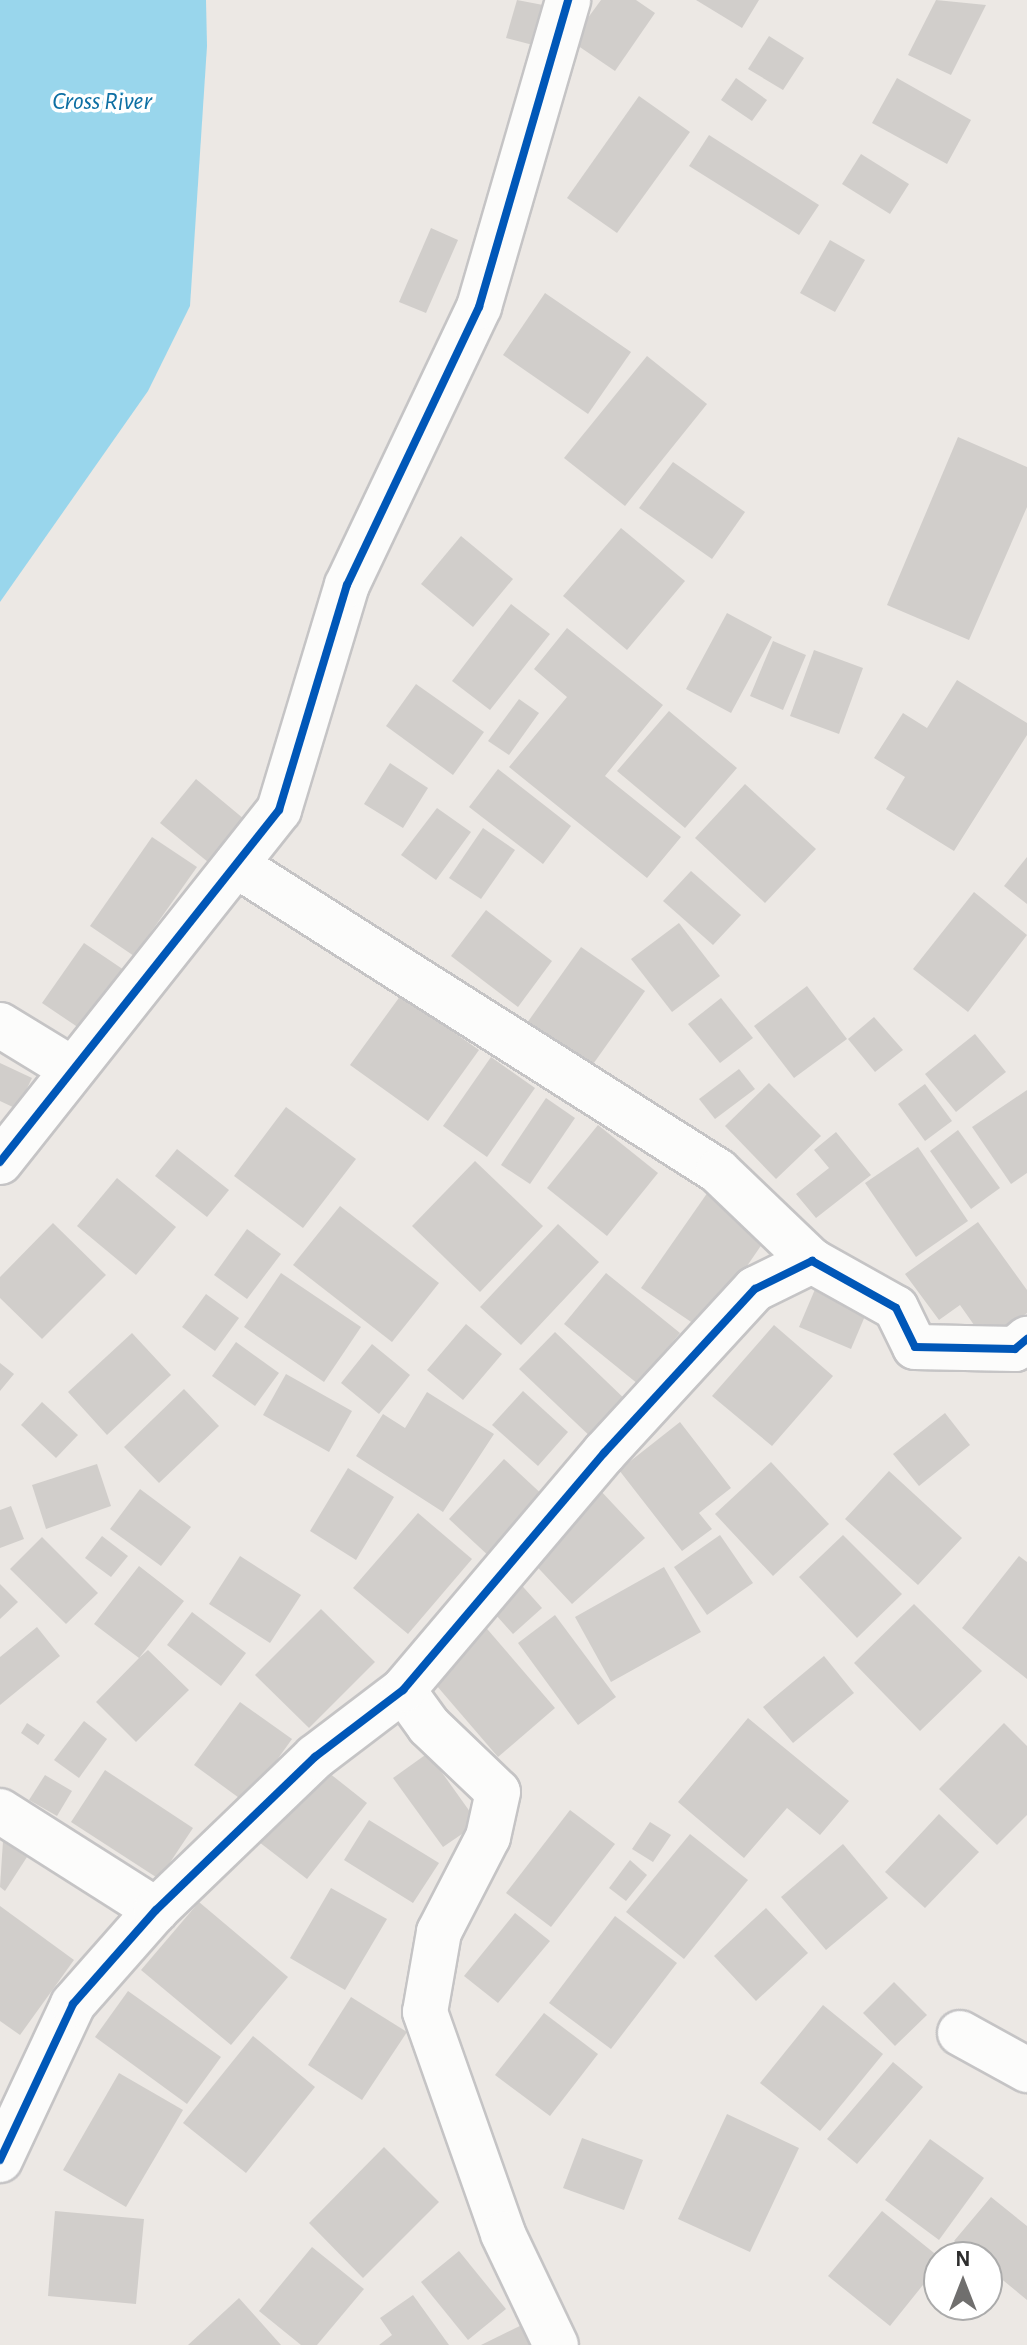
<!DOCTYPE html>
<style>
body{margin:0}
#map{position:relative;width:1027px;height:2345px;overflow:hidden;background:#ece8e4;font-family:"Alegreya Sans",sans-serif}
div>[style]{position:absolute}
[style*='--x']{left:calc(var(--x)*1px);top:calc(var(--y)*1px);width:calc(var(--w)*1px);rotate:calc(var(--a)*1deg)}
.water>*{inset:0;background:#99d6ec}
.building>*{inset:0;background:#d1cecb}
.roads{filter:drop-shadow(2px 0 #c5c4c5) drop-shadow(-2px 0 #c5c4c5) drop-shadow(0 2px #c5c4c5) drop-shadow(0 -2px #c5c4c5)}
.minor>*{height:44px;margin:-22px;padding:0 22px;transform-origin:22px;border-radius:22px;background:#fcfcfb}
.cycleway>*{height:8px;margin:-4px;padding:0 4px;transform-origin:4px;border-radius:4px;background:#0057b8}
span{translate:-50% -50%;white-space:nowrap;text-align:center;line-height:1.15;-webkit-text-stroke:7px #fff;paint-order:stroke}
.water-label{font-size:26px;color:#0d6fa3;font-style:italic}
.north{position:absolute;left:923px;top:2241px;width:80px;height:80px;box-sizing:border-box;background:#fff;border:2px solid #ababab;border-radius:50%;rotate:0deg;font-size:22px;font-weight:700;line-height:32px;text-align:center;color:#2e2e2e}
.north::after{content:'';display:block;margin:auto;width:28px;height:36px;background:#706f6e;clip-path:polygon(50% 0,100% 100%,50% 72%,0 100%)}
</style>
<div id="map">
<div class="water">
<div style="clip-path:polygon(0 0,206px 0,207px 46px,190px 306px,148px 391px,0 602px)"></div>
</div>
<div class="building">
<div style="clip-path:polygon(517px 0,543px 5px,533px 45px,506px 38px)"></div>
<div style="clip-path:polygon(601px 0,636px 0,655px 13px,615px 71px,571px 41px)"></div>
<div style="clip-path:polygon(696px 0,759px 0,742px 28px)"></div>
<div style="clip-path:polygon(936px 0,986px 5px,951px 75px,908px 55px)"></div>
<div style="clip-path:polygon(769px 36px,804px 58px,783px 90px,748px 69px)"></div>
<div style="clip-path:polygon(736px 78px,767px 100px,752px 121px,721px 100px)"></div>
<div style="clip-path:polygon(897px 78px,971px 120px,947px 164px,872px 123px)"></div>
<div style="clip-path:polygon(639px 96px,690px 132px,617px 233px,567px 198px)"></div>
<div style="clip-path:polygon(709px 135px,819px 205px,799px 235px,689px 166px)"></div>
<div style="clip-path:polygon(861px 154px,909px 184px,890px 214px,842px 184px)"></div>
<div style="clip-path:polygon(431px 228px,458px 240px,426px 313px,399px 302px)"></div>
<div style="clip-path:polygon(830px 240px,865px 260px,835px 312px,800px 293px)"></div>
<div style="clip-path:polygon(545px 293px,631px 352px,588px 414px,503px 355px)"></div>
<div style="clip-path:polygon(647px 356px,707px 404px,625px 506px,564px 458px)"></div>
<div style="clip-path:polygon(958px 437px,1027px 467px,1027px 507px,969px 640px,887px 605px)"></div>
<div style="clip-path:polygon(673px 462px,745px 512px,712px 559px,639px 508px)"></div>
<div style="clip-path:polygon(621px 528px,685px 581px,627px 650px,563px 596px)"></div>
<div style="clip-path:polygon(461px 536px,513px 579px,473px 627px,421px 584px)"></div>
<div style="clip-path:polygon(511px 604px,550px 634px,490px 710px,452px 681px)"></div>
<div style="clip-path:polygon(727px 613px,772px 637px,731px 713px,686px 689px)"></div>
<div style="clip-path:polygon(567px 628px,663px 705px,605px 776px,681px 837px,647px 878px,509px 767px,567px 697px,534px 669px)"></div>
<div style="clip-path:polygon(773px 641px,806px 655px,783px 710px,750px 696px)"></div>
<div style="clip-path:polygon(814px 650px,863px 668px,839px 734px,790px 716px)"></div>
<div style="clip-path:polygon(957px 680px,1027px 723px,1027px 735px,954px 851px,886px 809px,905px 777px,874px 758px,903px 713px,927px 728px)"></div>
<div style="clip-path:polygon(416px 684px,484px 732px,453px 775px,386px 726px)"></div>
<div style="clip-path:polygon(519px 699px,539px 713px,509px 755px,488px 741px)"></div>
<div style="clip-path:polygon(669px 711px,737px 768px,685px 828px,617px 771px)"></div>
<div style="clip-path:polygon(390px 763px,428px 788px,403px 828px,364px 804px)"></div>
<div style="clip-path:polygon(498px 769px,571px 826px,543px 864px,469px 807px)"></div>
<div style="clip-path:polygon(196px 779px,244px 819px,208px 862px,160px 823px)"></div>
<div style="clip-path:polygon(745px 784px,816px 849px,765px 903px,695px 838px)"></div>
<div style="clip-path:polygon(437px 808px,471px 832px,436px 880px,401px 855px)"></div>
<div style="clip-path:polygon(483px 828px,515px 850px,481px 899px,449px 878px)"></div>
<div style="clip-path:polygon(152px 837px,197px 867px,134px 956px,90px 926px)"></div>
<div style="clip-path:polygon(1027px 857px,1027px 904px,1004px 886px)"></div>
<div style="clip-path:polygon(691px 871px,741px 915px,713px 945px,663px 901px)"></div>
<div style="clip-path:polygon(974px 892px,1027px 935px,968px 1012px,913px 969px)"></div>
<div style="clip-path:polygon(486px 910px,552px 961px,518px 1007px,451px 956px)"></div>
<div style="clip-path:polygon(679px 923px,720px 976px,672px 1012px,631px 959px)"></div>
<div style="clip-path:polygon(84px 943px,124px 970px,82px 1030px,42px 1003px)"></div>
<div style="clip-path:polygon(581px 947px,645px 991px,591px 1067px,527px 1023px)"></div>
<div style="clip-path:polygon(807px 986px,847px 1039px,794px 1078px,754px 1026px)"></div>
<div style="clip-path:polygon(401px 995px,479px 1050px,428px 1121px,350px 1065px)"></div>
<div style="clip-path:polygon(721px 998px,753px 1038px,720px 1063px,688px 1024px)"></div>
<div style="clip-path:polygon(874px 1017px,903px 1050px,875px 1072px,848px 1039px)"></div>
<div style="clip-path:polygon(975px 1034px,1006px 1072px,956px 1112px,925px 1074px)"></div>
<div style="clip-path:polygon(491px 1057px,535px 1088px,487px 1157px,443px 1126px)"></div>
<div style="clip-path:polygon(0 1063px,32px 1078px,17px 1109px,0 1101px)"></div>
<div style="clip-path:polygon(739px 1069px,755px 1089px,715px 1119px,699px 1099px)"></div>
<div style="clip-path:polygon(769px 1083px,821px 1136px,776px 1179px,725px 1126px)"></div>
<div style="clip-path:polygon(925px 1084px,952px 1121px,925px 1141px,898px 1104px)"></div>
<div style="clip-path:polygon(1027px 1090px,1027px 1173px,1011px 1184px,972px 1127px)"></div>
<div style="clip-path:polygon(546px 1098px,575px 1118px,530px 1184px,501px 1165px)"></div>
<div style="clip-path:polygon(286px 1107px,356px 1159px,303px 1228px,234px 1176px)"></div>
<div style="clip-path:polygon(598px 1125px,658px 1173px,607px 1236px,547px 1188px)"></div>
<div style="clip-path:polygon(958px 1130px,1000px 1188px,971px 1209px,930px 1151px)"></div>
<div style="clip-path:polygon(836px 1132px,871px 1175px,816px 1218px,796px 1194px,829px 1168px,814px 1150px)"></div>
<div style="clip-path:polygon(918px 1147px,968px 1221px,916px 1257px,865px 1183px)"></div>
<div style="clip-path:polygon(177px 1149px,229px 1190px,207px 1217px,155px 1176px)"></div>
<div style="clip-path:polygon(475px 1161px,543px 1226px,480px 1292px,412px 1226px)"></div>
<div style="clip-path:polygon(117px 1178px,176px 1227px,136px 1275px,77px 1226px)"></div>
<div style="clip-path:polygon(708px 1192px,769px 1234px,703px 1330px,641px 1288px)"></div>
<div style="clip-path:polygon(340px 1206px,439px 1283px,392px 1342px,293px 1265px)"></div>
<div style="clip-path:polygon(978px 1222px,1027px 1290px,1027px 1313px,986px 1342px,960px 1305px,939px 1320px,905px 1274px)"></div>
<div style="clip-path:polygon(53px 1223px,106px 1275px,42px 1339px,0 1298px,0 1277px)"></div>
<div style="clip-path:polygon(558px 1224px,599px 1262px,521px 1345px,480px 1307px)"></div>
<div style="clip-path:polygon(247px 1229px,281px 1254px,247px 1299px,214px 1275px)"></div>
<div style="clip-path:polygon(281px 1273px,361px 1327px,324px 1382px,244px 1327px)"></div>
<div style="clip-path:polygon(606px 1273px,680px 1333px,638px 1384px,564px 1324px)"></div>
<div style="clip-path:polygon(816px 1287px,868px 1309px,851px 1349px,799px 1327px)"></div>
<div style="clip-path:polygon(206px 1294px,239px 1318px,215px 1351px,182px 1327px)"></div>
<div style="clip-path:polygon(466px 1324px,502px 1354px,463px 1400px,427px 1370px)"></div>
<div style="clip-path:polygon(774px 1325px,833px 1376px,772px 1446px,712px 1396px)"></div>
<div style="clip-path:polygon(555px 1332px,630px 1404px,594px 1440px,519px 1369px)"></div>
<div style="clip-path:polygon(132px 1333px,171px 1375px,107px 1435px,68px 1392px)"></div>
<div style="clip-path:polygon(236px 1342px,279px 1373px,255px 1406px,212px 1376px)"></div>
<div style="clip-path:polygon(372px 1344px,410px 1375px,379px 1414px,341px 1383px)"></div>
<div style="clip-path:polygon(0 1363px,14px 1374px,0 1391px)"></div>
<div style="clip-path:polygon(286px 1374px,352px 1411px,329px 1452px,263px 1415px)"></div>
<div style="clip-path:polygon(184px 1389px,219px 1426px,159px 1483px,124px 1447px)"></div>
<div style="clip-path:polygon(523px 1391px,568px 1432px,538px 1466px,492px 1425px)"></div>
<div style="clip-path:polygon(427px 1392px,494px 1434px,443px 1512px,356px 1456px,383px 1414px,405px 1428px)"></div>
<div style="clip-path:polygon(42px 1402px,78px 1435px,56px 1458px,21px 1425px)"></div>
<div style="clip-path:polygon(945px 1413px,970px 1445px,919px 1486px,893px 1454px)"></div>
<div style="clip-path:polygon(680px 1422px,731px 1488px,699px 1513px,712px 1529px,682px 1551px,619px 1470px)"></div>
<div style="clip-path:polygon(504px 1459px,547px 1499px,491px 1558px,449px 1519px)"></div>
<div style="clip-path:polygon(771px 1462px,829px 1524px,773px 1576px,715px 1514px)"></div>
<div style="clip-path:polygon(97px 1464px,111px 1506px,46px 1529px,32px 1485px)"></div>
<div style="clip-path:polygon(348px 1468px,394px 1497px,356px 1560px,310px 1531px)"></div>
<div style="clip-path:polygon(889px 1471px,962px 1538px,918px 1585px,845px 1519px)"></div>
<div style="clip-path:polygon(140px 1489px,191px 1527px,161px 1566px,110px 1529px)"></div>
<div style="clip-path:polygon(599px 1489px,645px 1538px,572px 1604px,527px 1556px)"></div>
<div style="clip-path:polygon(11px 1506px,24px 1539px,0 1548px,0 1510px)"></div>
<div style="clip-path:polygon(418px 1513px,472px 1559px,408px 1634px,353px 1588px)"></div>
<div style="clip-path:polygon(720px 1535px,753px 1583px,707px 1615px,674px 1567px)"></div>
<div style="clip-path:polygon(843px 1535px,902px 1594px,857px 1638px,799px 1577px)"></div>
<div style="clip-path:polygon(102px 1536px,128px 1556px,111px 1577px,85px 1558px)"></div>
<div style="clip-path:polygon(42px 1537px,98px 1593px,66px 1624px,10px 1569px)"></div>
<div style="clip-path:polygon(240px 1556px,301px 1595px,270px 1643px,209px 1604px)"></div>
<div style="clip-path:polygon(1019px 1556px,1027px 1562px,1027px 1679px,962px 1628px)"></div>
<div style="clip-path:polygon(139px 1566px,184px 1601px,139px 1658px,148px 1650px,189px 1690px,136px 1742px,96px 1702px,139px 1658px,94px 1624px)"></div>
<div style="clip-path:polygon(664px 1567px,701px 1632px,611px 1682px,575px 1617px)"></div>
<div style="clip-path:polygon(516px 1579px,542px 1608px,513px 1634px,487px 1605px)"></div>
<div style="clip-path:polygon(0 1584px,18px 1602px,0 1619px)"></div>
<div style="clip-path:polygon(914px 1604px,982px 1671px,920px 1731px,854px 1663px)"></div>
<div style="clip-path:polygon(321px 1609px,375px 1662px,309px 1728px,255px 1675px)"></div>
<div style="clip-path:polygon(192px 1612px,246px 1653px,221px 1686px,167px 1645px)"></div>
<div style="clip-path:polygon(555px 1615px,616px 1697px,578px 1725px,518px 1643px)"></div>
<div style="clip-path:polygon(482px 1623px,555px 1708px,498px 1757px,424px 1671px)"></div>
<div style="clip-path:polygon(37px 1627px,60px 1656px,0 1705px,0 1657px)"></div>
<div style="clip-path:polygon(824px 1656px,854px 1693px,793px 1743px,763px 1707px)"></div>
<div style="clip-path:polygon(240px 1702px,292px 1739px,246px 1803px,194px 1765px)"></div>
<div style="clip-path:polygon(748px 1718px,849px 1801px,820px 1835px,787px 1808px,744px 1858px,678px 1802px)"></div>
<div style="clip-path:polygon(84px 1721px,107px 1739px,79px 1778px,54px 1760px)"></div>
<div style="clip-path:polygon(27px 1723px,45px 1735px,38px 1745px,21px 1733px)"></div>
<div style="clip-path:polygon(1004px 1723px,1027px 1746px,1027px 1815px,997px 1845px,939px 1789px)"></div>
<div style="clip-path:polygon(428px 1753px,478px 1823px,443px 1847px,393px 1778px)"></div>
<div style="clip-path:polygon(319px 1765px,367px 1803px,307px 1879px,259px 1842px)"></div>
<div style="clip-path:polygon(105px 1770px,193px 1828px,159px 1879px,71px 1822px)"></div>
<div style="clip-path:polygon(45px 1775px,72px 1791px,57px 1816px,29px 1800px)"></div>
<div style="clip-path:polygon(570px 1810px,615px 1844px,551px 1927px,506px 1893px)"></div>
<div style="clip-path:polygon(939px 1814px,979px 1852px,925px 1908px,885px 1872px)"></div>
<div style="clip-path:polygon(369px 1820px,439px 1863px,413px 1903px,344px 1860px)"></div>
<div style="clip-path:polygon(650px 1822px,671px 1835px,653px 1862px,632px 1849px)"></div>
<div style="clip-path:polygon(690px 1834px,748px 1880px,684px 1959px,626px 1912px)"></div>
<div style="clip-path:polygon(3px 1841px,27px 1857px,5px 1891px,0 1887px)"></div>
<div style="clip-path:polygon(843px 1844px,888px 1898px,826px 1950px,781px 1897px)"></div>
<div style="clip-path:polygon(630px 1860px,647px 1875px,626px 1901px,609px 1888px)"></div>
<div style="clip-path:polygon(331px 1888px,387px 1919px,345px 1990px,290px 1958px)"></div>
<div style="clip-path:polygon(199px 1902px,288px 1977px,231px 2045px,141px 1970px)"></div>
<div style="clip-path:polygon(0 1906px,74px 1960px,20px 2035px,0 2021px)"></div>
<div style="clip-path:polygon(766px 1908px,808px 1953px,756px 2001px,714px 1956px)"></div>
<div style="clip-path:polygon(515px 1913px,550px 1941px,498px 2003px,464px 1976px)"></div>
<div style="clip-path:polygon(615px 1916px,677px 1963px,611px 2049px,549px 2003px)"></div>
<div style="clip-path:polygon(894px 1982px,927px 2015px,895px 2046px,863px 2013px)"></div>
<div style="clip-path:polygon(128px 1991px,221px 2057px,187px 2104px,95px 2037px)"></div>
<div style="clip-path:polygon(351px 1997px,407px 2032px,362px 2100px,308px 2065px)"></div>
<div style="clip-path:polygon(823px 2005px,883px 2054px,820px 2131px,760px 2083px)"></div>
<div style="clip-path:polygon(544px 2013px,598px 2054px,550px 2116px,495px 2075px)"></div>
<div style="clip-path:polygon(253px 2036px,315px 2087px,246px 2173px,183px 2123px)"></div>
<div style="clip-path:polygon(893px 2062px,923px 2087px,857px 2164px,827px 2139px)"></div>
<div style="clip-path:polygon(119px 2073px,183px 2110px,126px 2207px,63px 2170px)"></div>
<div style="clip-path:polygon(727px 2114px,799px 2148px,750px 2252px,678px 2219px)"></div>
<div style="clip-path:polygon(582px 2138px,643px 2160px,624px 2210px,563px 2188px)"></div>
<div style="clip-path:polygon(930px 2139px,984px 2178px,939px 2240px,885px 2200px)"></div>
<div style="clip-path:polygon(384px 2147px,439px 2202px,363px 2278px,309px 2223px)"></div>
<div style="clip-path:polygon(991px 2197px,1027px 2226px,1027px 2300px,987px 2267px,987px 2257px,974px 2257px,954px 2241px)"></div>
<div style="clip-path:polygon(55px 2211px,144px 2219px,136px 2304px,48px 2296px)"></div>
<div style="clip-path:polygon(882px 2211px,939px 2257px,939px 2265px,890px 2326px,828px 2276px)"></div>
<div style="clip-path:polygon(312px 2247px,364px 2289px,317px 2345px,301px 2345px,259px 2311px)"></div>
<div style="clip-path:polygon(459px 2251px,506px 2309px,468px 2340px,421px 2282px)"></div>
<div style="clip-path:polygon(413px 2295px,449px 2345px,379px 2345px,392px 2335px,380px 2318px)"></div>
<div style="clip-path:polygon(239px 2298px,281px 2345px,188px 2345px)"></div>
<div style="clip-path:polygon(526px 2323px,537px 2345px,481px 2345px)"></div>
</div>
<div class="roads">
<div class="minor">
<div style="--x:236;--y:865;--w:571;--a:32.41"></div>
<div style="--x:718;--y:1171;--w:130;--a:43.8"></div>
<div style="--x:0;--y:1025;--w:84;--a:31.4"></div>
<div style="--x:0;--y:1162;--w:449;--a:-51.6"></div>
<div style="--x:279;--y:810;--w:235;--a:-73.2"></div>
<div style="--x:347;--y:585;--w:308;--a:-64.6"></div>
<div style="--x:479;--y:307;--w:320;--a:-73.8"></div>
<div style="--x:403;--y:1690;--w:44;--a:54.2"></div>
<div style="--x:429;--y:1726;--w:95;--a:43.7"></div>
<div style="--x:498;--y:1792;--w:46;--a:102.5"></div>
<div style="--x:488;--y:1837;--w:107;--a:117.3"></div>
<div style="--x:439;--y:1932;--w:81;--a:99.9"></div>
<div style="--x:425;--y:2012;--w:235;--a:70.6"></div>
<div style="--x:503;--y:2234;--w:123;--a:64.5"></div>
<div style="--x:0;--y:1811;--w:185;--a:32.4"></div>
<div style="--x:960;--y:2033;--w:77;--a:28.9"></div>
<div style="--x:0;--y:2160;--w:172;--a:-64.9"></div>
<div style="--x:73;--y:2004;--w:125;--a:-48.6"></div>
<div style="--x:156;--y:1910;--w:221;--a:-43.9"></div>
<div style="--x:315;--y:1757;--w:111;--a:-37.3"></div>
<div style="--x:403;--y:1690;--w:311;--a:-49.7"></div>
<div style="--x:604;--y:1453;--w:223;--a:-47.4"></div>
<div style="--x:755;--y:1289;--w:64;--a:-26.2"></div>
<div style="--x:812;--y:1261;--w:96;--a:29.2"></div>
<div style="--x:896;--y:1308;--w:43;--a:64"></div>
<div style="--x:915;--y:1347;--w:100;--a:1.1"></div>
<div style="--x:1015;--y:1349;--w:16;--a:-40"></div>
</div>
</div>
<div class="cycleway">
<div style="--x:0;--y:1162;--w:449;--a:-51.6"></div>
<div style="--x:279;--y:810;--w:235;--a:-73.2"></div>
<div style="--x:347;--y:585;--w:308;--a:-64.6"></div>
<div style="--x:479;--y:307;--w:320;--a:-73.8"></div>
<div style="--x:0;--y:2160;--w:172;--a:-64.9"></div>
<div style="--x:73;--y:2004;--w:125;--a:-48.6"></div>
<div style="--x:156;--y:1910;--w:221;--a:-43.9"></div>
<div style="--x:315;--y:1757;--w:111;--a:-37.3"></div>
<div style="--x:403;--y:1690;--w:311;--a:-49.7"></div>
<div style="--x:604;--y:1453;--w:223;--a:-47.4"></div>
<div style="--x:755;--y:1289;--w:64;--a:-26.2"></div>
<div style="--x:812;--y:1261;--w:96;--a:29.2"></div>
<div style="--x:896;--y:1308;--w:43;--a:64"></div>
<div style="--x:915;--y:1347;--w:100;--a:1.1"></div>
<div style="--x:1015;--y:1349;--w:16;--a:-40"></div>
</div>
<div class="water-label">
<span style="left:102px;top:102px">Cross River</span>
</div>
<div class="north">N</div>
</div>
